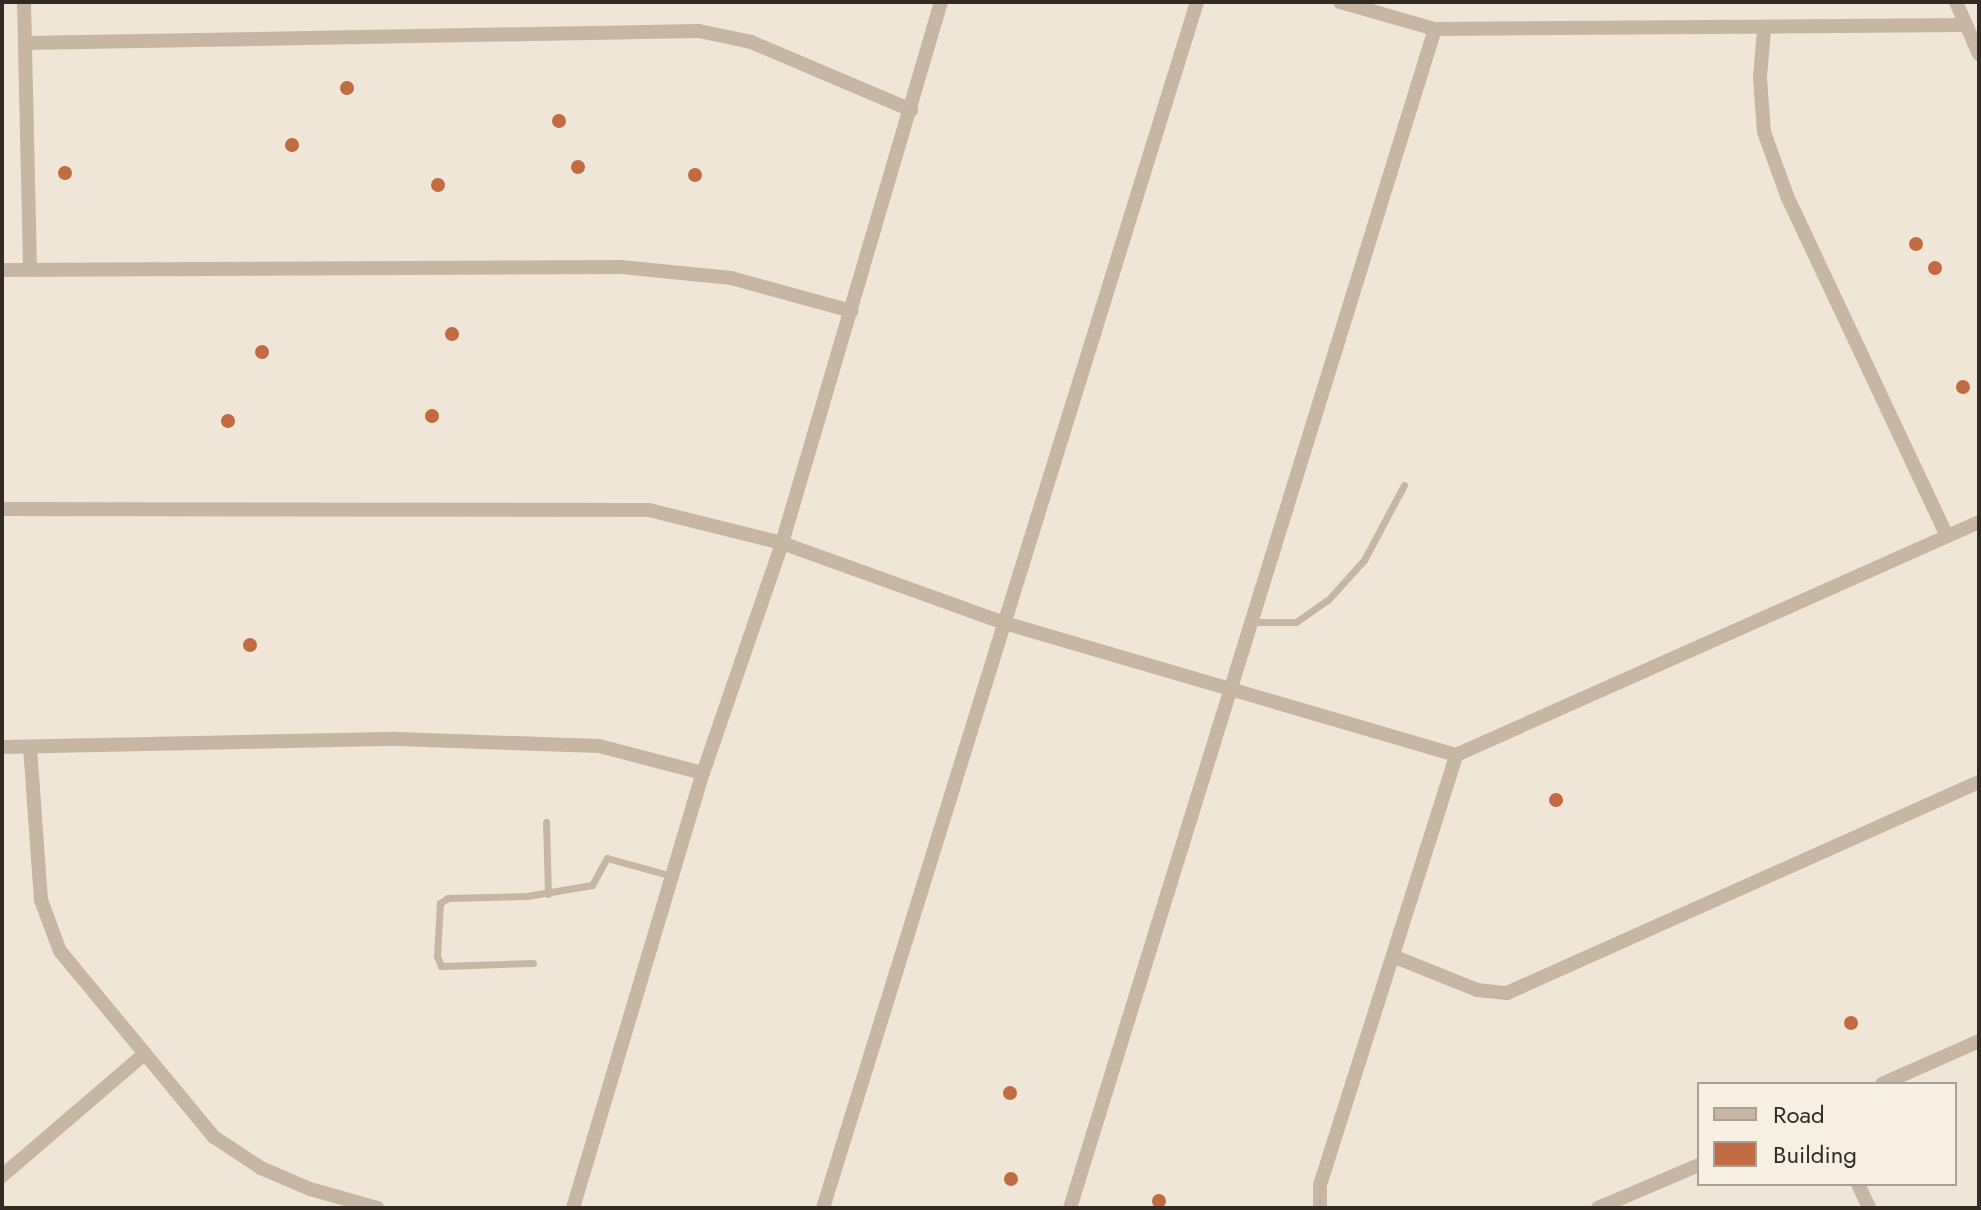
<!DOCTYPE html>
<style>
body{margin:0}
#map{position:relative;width:1981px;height:1210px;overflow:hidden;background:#f0e6d7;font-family:Jost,sans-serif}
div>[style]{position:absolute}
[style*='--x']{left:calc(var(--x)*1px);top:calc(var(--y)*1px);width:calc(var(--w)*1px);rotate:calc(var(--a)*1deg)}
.building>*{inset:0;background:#c26a42}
.round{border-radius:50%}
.service>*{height:7px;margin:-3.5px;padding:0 3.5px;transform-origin:3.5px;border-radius:3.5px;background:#c7b6a4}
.minor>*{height:14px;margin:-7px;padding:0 7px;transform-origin:7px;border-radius:7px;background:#c7b6a4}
span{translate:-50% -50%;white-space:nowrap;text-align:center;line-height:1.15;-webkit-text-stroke:6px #f8efe3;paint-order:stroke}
.frame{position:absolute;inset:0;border:4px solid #322a25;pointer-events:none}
.legend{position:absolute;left:1697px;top:1082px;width:260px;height:104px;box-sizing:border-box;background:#f8efe3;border:2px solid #a9a097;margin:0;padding:10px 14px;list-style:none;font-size:24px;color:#322a25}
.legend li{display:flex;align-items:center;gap:16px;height:40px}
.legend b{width:40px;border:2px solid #a9a097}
</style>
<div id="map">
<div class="building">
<div class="round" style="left:340px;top:81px;width:14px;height:14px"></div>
<div class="round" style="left:552px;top:114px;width:14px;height:14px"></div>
<div class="round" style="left:285px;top:138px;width:14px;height:14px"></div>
<div class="round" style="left:571px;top:160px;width:14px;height:14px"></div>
<div class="round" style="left:58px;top:166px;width:14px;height:14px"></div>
<div class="round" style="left:688px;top:168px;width:14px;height:14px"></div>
<div class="round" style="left:431px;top:178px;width:14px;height:14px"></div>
<div class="round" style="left:1909px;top:237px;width:14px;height:14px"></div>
<div class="round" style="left:1928px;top:261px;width:14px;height:14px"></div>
<div class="round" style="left:445px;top:327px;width:14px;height:14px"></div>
<div class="round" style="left:255px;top:345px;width:14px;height:14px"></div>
<div class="round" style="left:1956px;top:380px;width:14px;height:14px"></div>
<div class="round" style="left:425px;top:409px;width:14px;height:14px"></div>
<div class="round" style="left:221px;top:414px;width:14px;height:14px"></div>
<div class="round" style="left:243px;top:638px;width:14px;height:14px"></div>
<div class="round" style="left:1549px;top:793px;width:14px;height:14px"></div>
<div class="round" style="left:1844px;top:1016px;width:14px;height:14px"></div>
<div class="round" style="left:1003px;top:1086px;width:14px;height:14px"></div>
<div class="round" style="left:1004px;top:1172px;width:14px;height:14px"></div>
<div class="round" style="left:1152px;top:1194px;width:14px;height:14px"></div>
</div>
<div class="service">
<div style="--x:1254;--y:622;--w:42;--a:0"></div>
<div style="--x:1296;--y:622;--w:39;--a:-35"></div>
<div style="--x:1328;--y:600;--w:54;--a:-48"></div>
<div style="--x:1364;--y:560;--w:85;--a:-61.9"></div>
<div style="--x:546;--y:822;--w:72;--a:88.4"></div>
<div style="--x:533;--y:963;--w:92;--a:178.1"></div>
<div style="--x:441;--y:966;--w:11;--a:-112"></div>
<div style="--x:437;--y:956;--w:53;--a:-86.8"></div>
<div style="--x:440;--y:903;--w:9;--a:-32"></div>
<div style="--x:448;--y:898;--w:79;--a:-1.5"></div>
<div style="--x:527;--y:896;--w:66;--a:-9.6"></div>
<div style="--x:592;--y:885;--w:31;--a:-61"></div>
<div style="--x:607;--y:858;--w:67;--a:15.5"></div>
</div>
<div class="minor">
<div style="--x:24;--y:2;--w:267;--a:88.7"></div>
<div style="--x:1340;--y:2;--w:99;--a:15.9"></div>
<div style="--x:1435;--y:29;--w:531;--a:-0.43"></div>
<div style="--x:1956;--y:2;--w:57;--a:66.1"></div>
<div style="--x:1764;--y:29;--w:49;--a:94.7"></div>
<div style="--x:1760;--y:78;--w:54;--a:85.8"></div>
<div style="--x:1764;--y:132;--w:68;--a:70.2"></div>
<div style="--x:1787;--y:196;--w:376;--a:64.8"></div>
<div style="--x:25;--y:43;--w:674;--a:-1.02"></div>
<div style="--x:699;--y:31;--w:53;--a:11.9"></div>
<div style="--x:751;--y:42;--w:174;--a:23"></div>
<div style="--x:2;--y:270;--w:619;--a:-0.28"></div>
<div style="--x:621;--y:267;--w:111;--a:5.7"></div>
<div style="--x:731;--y:278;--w:125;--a:15.3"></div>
<div style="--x:2;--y:509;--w:647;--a:0.09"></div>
<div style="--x:649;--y:510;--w:137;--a:13.9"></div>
<div style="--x:782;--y:543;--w:233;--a:19.8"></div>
<div style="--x:1001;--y:622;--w:474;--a:16.3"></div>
<div style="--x:1456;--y:755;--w:573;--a:-24.01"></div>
<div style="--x:2;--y:747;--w:395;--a:-1.2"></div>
<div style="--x:397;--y:739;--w:202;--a:2"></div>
<div style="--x:599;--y:746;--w:107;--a:14.6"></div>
<div style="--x:30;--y:747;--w:153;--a:85.9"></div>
<div style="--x:41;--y:900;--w:54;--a:69.6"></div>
<div style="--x:60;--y:951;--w:241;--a:50.4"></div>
<div style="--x:214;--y:1137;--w:56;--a:33.4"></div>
<div style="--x:261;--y:1168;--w:53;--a:23.2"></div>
<div style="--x:310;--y:1189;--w:70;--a:15.8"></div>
<div style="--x:1395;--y:957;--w:88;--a:21.9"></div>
<div style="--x:1477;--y:990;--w:30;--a:6"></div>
<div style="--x:1507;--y:993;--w:517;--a:-24.09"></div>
<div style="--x:1882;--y:1084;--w:106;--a:-23.9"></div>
<div style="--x:2;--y:1176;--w:184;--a:-40.6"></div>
<div style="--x:1858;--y:1184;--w:26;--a:65"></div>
<div style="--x:573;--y:1208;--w:454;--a:-73.4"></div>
<div style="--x:703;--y:773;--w:243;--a:-71"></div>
<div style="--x:782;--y:543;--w:564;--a:-73.62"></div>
<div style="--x:823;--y:1208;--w:1263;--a:-72.77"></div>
<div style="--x:1070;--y:1208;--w:1234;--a:-72.8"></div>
<div style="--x:1320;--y:1208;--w:23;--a:-90"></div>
<div style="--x:1320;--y:1185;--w:451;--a:-72.4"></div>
<div style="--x:1598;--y:1208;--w:110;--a:-23.1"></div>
</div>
<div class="frame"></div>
<ul class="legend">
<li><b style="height:10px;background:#c7b6a4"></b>Road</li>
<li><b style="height:22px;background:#c26a42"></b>Building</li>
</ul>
</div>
